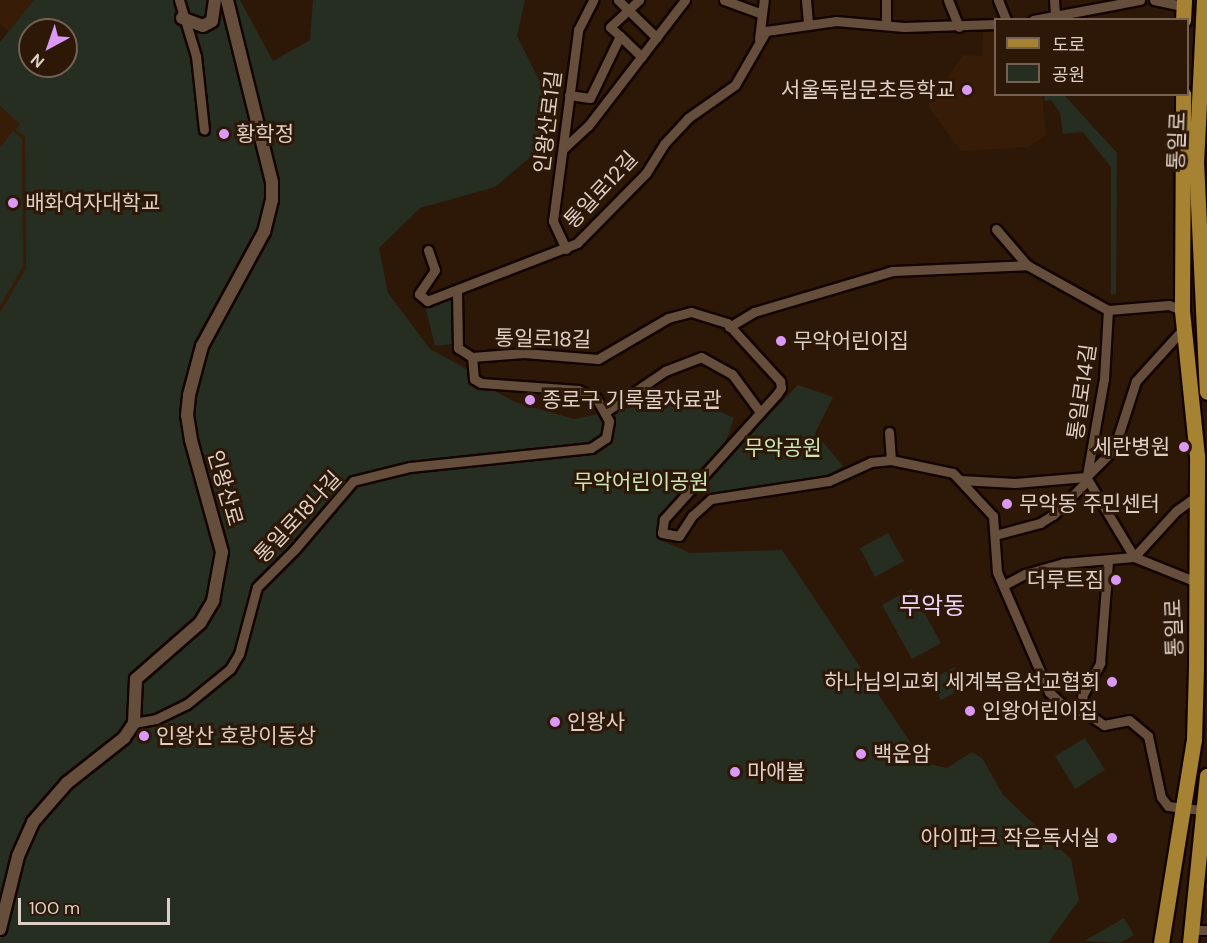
<!DOCTYPE html>
<meta charset="utf-8">
<style>
body{margin:0}
#map{position:relative;width:1207px;height:943px;overflow:hidden;background:#2d1808;font-family:"DM Sans","Noto Sans KR",sans-serif}
div>[style]{position:absolute}
[style*='--x']{left:calc(var(--x)*1px);top:calc(var(--y)*1px);width:calc(var(--w)*1px);rotate:calc(var(--a)*1deg)}
.built>*{inset:0;background:#371c07}
.green>*{inset:0;background:#252e20}
.roads{filter:drop-shadow(2px 0 #140400) drop-shadow(-2px 0 #140400) drop-shadow(0 2px #140400) drop-shadow(0 -2px #140400)}
.minor>*{height:9px;margin:-4.5px;padding:0 4.5px;transform-origin:4.5px;border-radius:4.5px;background:#664e3d}
.tertiary>*{height:12px;margin:-6px;padding:0 6px;transform-origin:6px;border-radius:6px;background:#664e3d}
.primary>*{height:15px;margin:-7.5px;padding:0 7.5px;transform-origin:7.5px;border-radius:7.5px;background:#a68333}
.dots>*{width:16px;height:16px;translate:-50% -50%;box-sizing:border-box;border:3px solid #2d1808;border-radius:50%}
span{translate:-50% -50%;white-space:nowrap;text-align:center;line-height:1.15;-webkit-text-stroke:6px #2d1808;paint-order:stroke}
.poi-label{font-size:21px;color:#decfc6}
.right{translate:-100% -50%;text-align:right}
.left{translate:0 -50%;text-align:left}
.street-label{font-size:21px;color:#decfc6}
.park-label{font-size:21px;color:#c9e7b7}
.quarter-label{font-size:24px;color:#eed3fa}
.legend{position:absolute;left:994px;top:18px;width:195px;height:78px;box-sizing:border-box;background:#2d1808;border:2px solid #746154;margin:0;padding:8px 10px;list-style:none;font-size:18px;color:#decfc6}
.legend li{display:flex;align-items:center;gap:12px;height:30px}
.legend b{width:30px;border:2px solid #746154}
.north{position:absolute;left:18px;top:18px;width:60px;height:60px;box-sizing:border-box;background:#2d1808;border:2px solid #746154;border-radius:50%;rotate:220deg;font-size:16px;font-weight:700;line-height:24px;text-align:center;color:#decfc6}
.north::after{content:'';display:block;margin:auto;width:21px;height:27px;background:#db99f6;clip-path:polygon(50% 0,100% 100%,50% 72%,0 100%)}
.scale{position:absolute;left:18px;top:898px;width:152px;height:27px;box-sizing:border-box;border:3px solid #decfc6;border-top:0;padding-left:8px;font-size:18px;line-height:21px;white-space:nowrap;color:#decfc6;-webkit-text-stroke:4px #2d1808;paint-order:stroke}
</style>
<div id="map">
<div class="built">
<div style="clip-path:polygon(0 0,34px 0,9px 31px,0 24px)"></div>
<div style="clip-path:polygon(983px 32px,995px 32px,996px 94px,1042px 95px,1046px 135px,1029px 147px,961px 151px,928px 106px,963px 55px,982px 56px)"></div>
<div style="clip-path:polygon(0 106px,20px 124px,25px 137px,26px 268px,0 313px)"></div>
</div>
<div class="green">
<div style="clip-path:polygon(evenodd,34px 0,240px 0,273px 61px,310px 40px,313px 0,525px 0,517px 36px,545px 92px,546px 144px,495px 187px,420px 208px,379px 248px,388px 293px,430px 349px,463px 367px,485px 386px,515px 402px,574px 419px,649px 404px,697px 401px,734px 418px,721px 455px,659px 529px,660px 540px,690px 553px,782px 550px,924px 763px,947px 768px,972px 752px,982px 758px,1003px 795px,1071px 859px,1079px 900px,1048px 943px,0 943px,0 313px,26px 268px,25px 137px,16px 129px,20px 124px,0 106px,0 42px,34px 0,30px 30px,66px 30px,66px 66px,30px 66px,30px 30px)"></div>
<div style="clip-path:polygon(1044px 95px,1064px 95px,1117px 153px,1116px 294px,1111px 295px,1111px 167px,1083px 132px,1063px 134px,1060px 113px,1051px 100px,1045px 101px)"></div>
<div style="clip-path:polygon(13px 131px,22px 139px,23px 266px,0 306px,0 148px)"></div>
<div style="clip-path:polygon(451px 300px,453px 344px,435px 346px,425px 305px)"></div>
<div style="clip-path:polygon(798px 385px,833px 397px,815px 433px,843px 466px,827px 476px,709px 495px,700px 486px)"></div>
<div style="clip-path:polygon(888px 533px,904px 561px,875px 577px,860px 548px)"></div>
<div style="clip-path:polygon(911px 589px,941px 643px,912px 659px,882px 605px)"></div>
<div style="clip-path:polygon(955px 667px,966px 687px,941px 700px,930px 680px)"></div>
<div style="clip-path:polygon(1085px 738px,1105px 770px,1075px 789px,1055px 756px)"></div>
<div style="clip-path:polygon(1124px 918px,1134px 935px,1119px 943px,1084px 941px)"></div>
</div>
<div class="roads">
<div class="minor">
<div style="--x:179;--y:0;--w:59;--a:73.1"></div>
<div style="--x:196;--y:56;--w:74;--a:83.8"></div>
<div style="--x:618;--y:0;--w:54;--a:44.3"></div>
<div style="--x:724;--y:0;--w:40;--a:20.2"></div>
<div style="--x:806;--y:0;--w:25;--a:85"></div>
<div style="--x:948;--y:0;--w:29;--a:68"></div>
<div style="--x:998;--y:0;--w:22;--a:68"></div>
<div style="--x:1054;--y:0;--w:16;--a:86"></div>
<div style="--x:1154;--y:0;--w:30;--a:12"></div>
<div style="--x:1033;--y:20;--w:109;--a:-10.6"></div>
<div style="--x:886;--y:25;--w:25;--a:-90"></div>
<div style="--x:620;--y:36;--w:30;--a:44"></div>
<div style="--x:759;--y:39;--w:39;--a:-83"></div>
<div style="--x:569;--y:95;--w:21;--a:8"></div>
<div style="--x:590;--y:98;--w:69;--a:-64.2"></div>
<div style="--x:620;--y:36;--w:13;--a:-138"></div>
<div style="--x:610;--y:27;--w:40;--a:-43"></div>
<div style="--x:563;--y:149;--w:34;--a:-43"></div>
<div style="--x:588;--y:126;--w:159;--a:-52.4"></div>
<div style="--x:996;--y:229;--w:48;--a:49.3"></div>
<div style="--x:1027;--y:265;--w:93;--a:29.1"></div>
<div style="--x:1108;--y:310;--w:61;--a:-4.7"></div>
<div style="--x:1169;--y:305;--w:14;--a:21"></div>
<div style="--x:566;--y:249;--w:31;--a:-115"></div>
<div style="--x:553;--y:221;--w:193;--a:-82.5"></div>
<div style="--x:578;--y:30;--w:34;--a:-63"></div>
<div style="--x:428;--y:250;--w:21;--a:71"></div>
<div style="--x:435;--y:270;--w:29;--a:124"></div>
<div style="--x:419;--y:294;--w:11;--a:41"></div>
<div style="--x:427;--y:301;--w:161;--a:-21.1"></div>
<div style="--x:577;--y:243;--w:98;--a:-45.4"></div>
<div style="--x:646;--y:173;--w:34;--a:-58"></div>
<div style="--x:664;--y:144;--w:35;--a:-47"></div>
<div style="--x:688;--y:118;--w:57;--a:-35.1"></div>
<div style="--x:735;--y:85;--w:62;--a:-60.1"></div>
<div style="--x:766;--y:31;--w:71;--a:-8.1"></div>
<div style="--x:836;--y:21;--w:68;--a:5"></div>
<div style="--x:904;--y:27;--w:92;--a:-1.9"></div>
<div style="--x:457;--y:291;--w:57;--a:89"></div>
<div style="--x:458;--y:348;--w:17;--a:33"></div>
<div style="--x:472;--y:357;--w:52;--a:-4.4"></div>
<div style="--x:524;--y:353;--w:74;--a:4.6"></div>
<div style="--x:598;--y:359;--w:81;--a:-30.4"></div>
<div style="--x:668;--y:318;--w:24;--a:-15"></div>
<div style="--x:691;--y:312;--w:38;--a:17"></div>
<div style="--x:727;--y:323;--w:79;--a:47.6"></div>
<div style="--x:780;--y:381;--w:7;--a:82"></div>
<div style="--x:781;--y:388;--w:7;--a:124"></div>
<div style="--x:777;--y:394;--w:169;--a:132.1"></div>
<div style="--x:664;--y:519;--w:14;--a:98"></div>
<div style="--x:662;--y:533;--w:17;--a:10"></div>
<div style="--x:679;--y:536;--w:24;--a:-57"></div>
<div style="--x:692;--y:516;--w:25;--a:-42"></div>
<div style="--x:711;--y:499;--w:119;--a:-8.7"></div>
<div style="--x:829;--y:481;--w:46;--a:-24.3"></div>
<div style="--x:871;--y:462;--w:20;--a:-6"></div>
<div style="--x:891;--y:460;--w:63;--a:11.8"></div>
<div style="--x:953;--y:473;--w:59;--a:47.1"></div>
<div style="--x:993;--y:516;--w:56;--a:85.9"></div>
<div style="--x:997;--y:572;--w:131;--a:66.6"></div>
<div style="--x:1049;--y:692;--w:22;--a:43"></div>
<div style="--x:1065;--y:707;--w:22;--a:16"></div>
<div style="--x:1086;--y:713;--w:22;--a:34"></div>
<div style="--x:1104;--y:725;--w:25;--a:-11"></div>
<div style="--x:1129;--y:720;--w:25;--a:40"></div>
<div style="--x:1148;--y:736;--w:62;--a:78"></div>
<div style="--x:1161;--y:797;--w:11;--a:52"></div>
<div style="--x:1168;--y:806;--w:39;--a:7"></div>
<div style="--x:729;--y:327;--w:29;--a:-31"></div>
<div style="--x:754;--y:312;--w:144;--a:-16.5"></div>
<div style="--x:892;--y:271;--w:135;--a:-2.5"></div>
<div style="--x:605;--y:412;--w:73;--a:-34.3"></div>
<div style="--x:665;--y:371;--w:39;--a:-21"></div>
<div style="--x:701;--y:357;--w:35;--a:29"></div>
<div style="--x:732;--y:374;--w:47;--a:53.6"></div>
<div style="--x:889;--y:432;--w:28;--a:86"></div>
<div style="--x:1087;--y:475;--w:97;--a:-80"></div>
<div style="--x:1104;--y:379;--w:69;--a:-86.7"></div>
<div style="--x:1086;--y:477;--w:93;--a:59"></div>
<div style="--x:1134;--y:557;--w:62;--a:-47.6"></div>
<div style="--x:1176;--y:511;--w:22;--a:-36"></div>
<div style="--x:960;--y:480;--w:55;--a:3.1"></div>
<div style="--x:1015;--y:483;--w:71;--a:-4.8"></div>
<div style="--x:1086;--y:477;--w:40;--a:-45"></div>
<div style="--x:1114;--y:449;--w:71;--a:-72.1"></div>
<div style="--x:1136;--y:381;--w:72;--a:-47.8"></div>
<div style="--x:995;--y:535;--w:47;--a:-14.9"></div>
<div style="--x:1040;--y:523;--w:15;--a:-32"></div>
<div style="--x:1053;--y:515;--w:48;--a:-45"></div>
<div style="--x:1004;--y:585;--w:24;--a:-28"></div>
<div style="--x:1025;--y:574;--w:40;--a:-16"></div>
<div style="--x:1063;--y:563;--w:71;--a:-4.8"></div>
<div style="--x:1134;--y:557;--w:65;--a:21.8"></div>
<div style="--x:1086;--y:713;--w:17;--a:-103"></div>
<div style="--x:1082;--y:696;--w:38;--a:-61"></div>
<div style="--x:1100;--y:663;--w:102;--a:-85.5"></div>
<div style="--x:134;--y:723;--w:22;--a:-10"></div>
<div style="--x:156;--y:719;--w:34;--a:-26"></div>
<div style="--x:187;--y:704;--w:55;--a:-39.1"></div>
<div style="--x:230;--y:669;--w:17;--a:-59"></div>
<div style="--x:239;--y:654;--w:69;--a:-75"></div>
<div style="--x:257;--y:587;--w:54;--a:-45"></div>
<div style="--x:295;--y:549;--w:89;--a:-49.5"></div>
<div style="--x:353;--y:481;--w:59;--a:-13.8"></div>
<div style="--x:410;--y:467;--w:182;--a:-6"></div>
<div style="--x:591;--y:448;--w:18;--a:-34"></div>
<div style="--x:606;--y:438;--w:17;--a:-80"></div>
<div style="--x:609;--y:421;--w:26;--a:-119"></div>
<div style="--x:596;--y:398;--w:20;--a:-156"></div>
<div style="--x:578;--y:390;--w:97;--a:-175.9"></div>
<div style="--x:481;--y:383;--w:8;--a:-150"></div>
<div style="--x:474;--y:379;--w:22;--a:-95"></div>
<div style="--x:1191;--y:930;--w:16;--a:0"></div>
</div>
<div class="tertiary">
<div style="--x:182;--y:18;--w:22;--a:21"></div>
<div style="--x:203;--y:26;--w:10;--a:-29"></div>
<div style="--x:212;--y:21;--w:21;--a:-82"></div>
<div style="--x:0;--y:929;--w:75;--a:-76.1"></div>
<div style="--x:18;--y:856;--w:37;--a:-66"></div>
<div style="--x:33;--y:822;--w:52;--a:-48.9"></div>
<div style="--x:67;--y:783;--w:73;--a:-38.3"></div>
<div style="--x:124;--y:738;--w:18;--a:-56"></div>
<div style="--x:134;--y:723;--w:44;--a:-87.4"></div>
<div style="--x:136;--y:679;--w:85;--a:-41.2"></div>
<div style="--x:200;--y:623;--w:26;--a:-59"></div>
<div style="--x:213;--y:601;--w:50;--a:-79.6"></div>
<div style="--x:222;--y:552;--w:116;--a:-105.5"></div>
<div style="--x:191;--y:440;--w:25;--a:-99"></div>
<div style="--x:187;--y:415;--w:20;--a:-84"></div>
<div style="--x:189;--y:395;--w:51;--a:-75.1"></div>
<div style="--x:202;--y:346;--w:130;--a:-61.5"></div>
<div style="--x:264;--y:232;--w:33;--a:-76"></div>
<div style="--x:272;--y:200;--w:18;--a:-90"></div>
<div style="--x:272;--y:182;--w:187;--a:-103.9"></div>
</div>
<div class="primary">
<div style="--x:1204;--y:0;--w:161;--a:92.8"></div>
<div style="--x:1196;--y:161;--w:231;--a:87.3"></div>
<div style="--x:1183;--y:20;--w:20;--a:-87"></div>
<div style="--x:1161;--y:943;--w:206;--a:-80.8"></div>
<div style="--x:1194;--y:740;--w:73;--a:-88.4"></div>
<div style="--x:1196;--y:667;--w:211;--a:-89.7"></div>
<div style="--x:1197;--y:456;--w:147;--a:-95.9"></div>
<div style="--x:1182;--y:310;--w:216;--a:-89.7"></div>
<div style="--x:1190;--y:943;--w:168;--a:-84.2"></div>
</div>
</div>
<div class="dots">
<div style="left:967px;top:90px;background:#db99f6"></div>
<div style="left:224px;top:134px;background:#db99f6"></div>
<div style="left:13px;top:203px;background:#db99f6"></div>
<div style="left:781px;top:341px;background:#db99f6"></div>
<div style="left:530px;top:400px;background:#db99f6"></div>
<div style="left:1184px;top:447px;background:#db99f6"></div>
<div style="left:1007px;top:504px;background:#db99f6"></div>
<div style="left:1116px;top:580px;background:#db99f6"></div>
<div style="left:1112px;top:682px;background:#db99f6"></div>
<div style="left:970px;top:711px;background:#db99f6"></div>
<div style="left:555px;top:722px;background:#db99f6"></div>
<div style="left:144px;top:736px;background:#db99f6"></div>
<div style="left:861px;top:754px;background:#db99f6"></div>
<div style="left:735px;top:772px;background:#db99f6"></div>
<div style="left:1112px;top:838px;background:#db99f6"></div>
</div>
<div class="poi-label">
<span class="right" style="left:955px;top:90px">서울독립문초등학교</span>
<span class="left" style="left:236px;top:134px">황학정</span>
<span class="left" style="left:25px;top:203px">배화여자대학교</span>
<span class="left" style="left:793px;top:341px">무악어린이집</span>
<span class="left" style="left:542px;top:400px">종로구 기록물자료관</span>
<span class="right" style="left:1170px;top:447px">세란병원</span>
<span class="left" style="left:1019px;top:504px">무악동 주민센터</span>
<span class="right" style="left:1104px;top:580px">더루트짐</span>
<span class="right" style="left:1100px;top:682px">하나님의교회 세계복음선교협회</span>
<span class="left" style="left:982px;top:711px">인왕어린이집</span>
<span class="left" style="left:567px;top:722px">인왕사</span>
<span class="left" style="left:156px;top:736px">인왕산 호랑이동상</span>
<span class="left" style="left:873px;top:754px">백운암</span>
<span class="left" style="left:747px;top:772px">마애불</span>
<span class="right" style="left:1100px;top:838px">아이파크 작은독서실</span>
</div>
<div class="street-label">
<span style="left:548px;top:122px;rotate:-83deg">인왕산로1길</span>
<span style="left:1177px;top:141px;rotate:-88deg">통일로</span>
<span style="left:601px;top:190px;rotate:-47deg">통일로12길</span>
<span style="left:543px;top:339px;rotate:1deg">통일로18길</span>
<span style="left:1082px;top:392px;rotate:-82deg">통일로14길</span>
<span style="left:225px;top:488px;rotate:74deg">인왕산로</span>
<span style="left:298px;top:517px;rotate:-47deg">통일로18나길</span>
<span style="left:1174px;top:628px;rotate:-92deg">통일로</span>
</div>
<div class="park-label">
<span style="left:783px;top:448px">무악공원</span>
<span style="left:641px;top:482px">무악어린이공원</span>
</div>
<div class="quarter-label">
<span style="left:932px;top:606px">무악동</span>
</div>
<ul class="legend">
<li><b style="height:8px;background:#a68333"></b>도로</li>
<li><b style="height:16px;background:#252e20"></b>공원</li>
</ul>
<div class="north">N</div>
<div class="scale">100 m</div>
</div>
